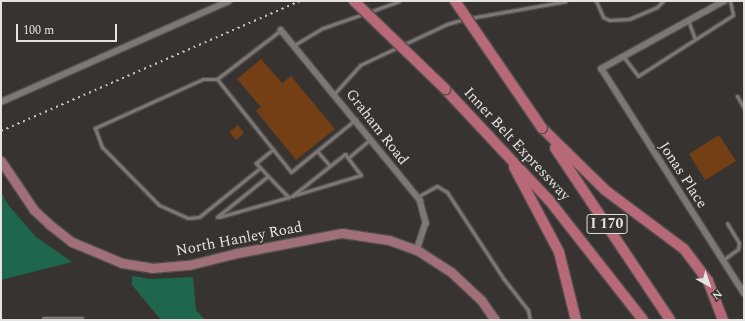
<!DOCTYPE html>
<style>
body{margin:0}
#map{position:relative;width:745px;height:321px;overflow:hidden;background:#363330;font-family:Spectral,serif}
div>[style]{position:absolute}
[style*='--x']{left:calc(var(--x)*1px);top:calc(var(--y)*1px);width:calc(var(--w)*1px);rotate:calc(var(--a)*1deg)}
.green>*{inset:0;background:#1f674c}
.building>*{inset:0;background:#743f14}
.roads{filter:drop-shadow(1px 0 #524e4c) drop-shadow(-1px 0 #524e4c) drop-shadow(0 1px #524e4c) drop-shadow(0 -1px #524e4c)}
.lane>*{height:3px;margin:-1.5px;padding:0 1.5px;transform-origin:1.5px;border-radius:1.5px;background:#7d7876}
.street>*{height:5.5px;margin:-2.75px;padding:0 2.75px;transform-origin:2.75px;border-radius:2.75px;background:#7d7876}
.primary>*{height:9px;margin:-4.5px;padding:0 4.5px;transform-origin:4.5px;border-radius:4.5px;background:#a06f77}
.highway>*{height:10px;margin:-5px;padding:0 5px;transform-origin:5px;border-radius:5px;background:#b86977}
.rail>*{height:2px;margin-top:-1px;transform-origin:0;background:repeating-linear-gradient(90deg,#c0bebc 0 2px,transparent 0 6px)}
.bridges{filter:drop-shadow(1px 0 #524e4c) drop-shadow(-1px 0 #524e4c) drop-shadow(0 1px #524e4c) drop-shadow(0 -1px #524e4c)}
.highway-bridge>*{height:10px;margin:-5px;padding:0 5px;transform-origin:5px;border-radius:5px;background:#b86977}
span{translate:-50% -50%;white-space:nowrap;text-align:center;line-height:1.15;-webkit-text-stroke:4px #363330;paint-order:stroke}
.shield-label span{padding:1px 3px;background:#363330;border:1px solid;border-radius:3px;-webkit-text-stroke-width:0}
.shield-label{font-size:14px;color:#e5e3e1;font-weight:700}
.street-label{font-size:15px;color:#e5e3e1}
.frame{position:absolute;inset:0;border:2px solid #e5e3e1;pointer-events:none}
.north{position:absolute;left:689px;top:265px;width:40px;height:40px;-webkit-text-stroke:3px #363330;paint-order:stroke;rotate:140deg;font-size:11px;font-weight:700;line-height:16px;text-align:center;color:#e5e3e1}
.north::after{content:'';display:block;margin:auto;width:14px;height:18px;background:#e5e3e1;clip-path:polygon(50% 0,100% 100%,50% 72%,0 100%)}
.scale{position:absolute;left:16px;top:24px;width:101px;height:18px;box-sizing:border-box;border:2px solid #e5e3e1;border-top:0;padding-left:5px;font-size:12px;line-height:14px;white-space:nowrap;color:#e5e3e1;-webkit-text-stroke:3px #363330;paint-order:stroke}
</style>
<div id="map">
<div class="green">
<div style="clip-path:polygon(1px 192px,9px 206px,36px 237px,72px 262px,1px 280px)"></div>
<div style="clip-path:polygon(132px 276px,151px 279px,193px 277px,196px 310px,205px 320px,161px 320px,132px 285px)"></div>
</div>
<div class="building">
<div style="clip-path:polygon(261px 59px,282px 83px,291px 76px,335px 129px,296px 160px,256px 111px,261px 107px,237px 79px)"></div>
<div style="clip-path:polygon(238px 125px,244px 133px,236px 140px,229px 132px)"></div>
<div style="clip-path:polygon(719px 135px,736px 161px,705px 180px,689px 154px)"></div>
</div>
<div class="roads">
<div class="lane">
<div style="--x:596;--y:1;--w:17;--a:66"></div>
<div style="--x:603;--y:17;--w:7;--a:27"></div>
<div style="--x:609;--y:20;--w:20;--a:-3"></div>
<div style="--x:629;--y:19;--w:30;--a:-23"></div>
<div style="--x:657;--y:7;--w:8;--a:-45"></div>
<div style="--x:369;--y:12;--w:32;--a:-20"></div>
<div style="--x:470;--y:18;--w:97;--a:-10"></div>
<div style="--x:688;--y:20;--w:20;--a:70"></div>
<div style="--x:281;--y:30;--w:81;--a:142.6"></div>
<div style="--x:217;--y:79;--w:119;--a:51.5"></div>
<div style="--x:291;--y:172;--w:84;--a:-39.2"></div>
<div style="--x:296;--y:44;--w:31;--a:-31"></div>
<div style="--x:323;--y:28;--w:42;--a:-19.3"></div>
<div style="--x:623;--y:56;--w:25;--a:53"></div>
<div style="--x:638;--y:76;--w:113;--a:-32.7"></div>
<div style="--x:733;--y:15;--w:14;--a:-102"></div>
<div style="--x:217;--y:79;--w:14;--a:180"></div>
<div style="--x:203;--y:79;--w:119;--a:155.6"></div>
<div style="--x:95;--y:128;--w:20;--a:70"></div>
<div style="--x:102;--y:147;--w:81;--a:45.5"></div>
<div style="--x:159;--y:205;--w:32;--a:24"></div>
<div style="--x:188;--y:218;--w:11;--a:-5"></div>
<div style="--x:199;--y:217;--w:78;--a:-38.8"></div>
<div style="--x:335;--y:93;--w:38;--a:-48"></div>
<div style="--x:360;--y:65;--w:96;--a:-25.2"></div>
<div style="--x:447;--y:24;--w:19;--a:-16"></div>
<div style="--x:737;--y:96;--w:14;--a:60"></div>
<div style="--x:317;--y:151;--w:20;--a:49"></div>
<div style="--x:348;--y:158;--w:21;--a:53"></div>
<div style="--x:361;--y:175;--w:72;--a:163.1"></div>
<div style="--x:292;--y:196;--w:68;--a:-38.4"></div>
<div style="--x:345;--y:154;--w:5;--a:53"></div>
<div style="--x:348;--y:158;--w:30;--a:-40"></div>
<div style="--x:268;--y:176;--w:18;--a:-133"></div>
<div style="--x:256;--y:163;--w:22;--a:-39"></div>
<div style="--x:417;--y:197;--w:23;--a:-29"></div>
<div style="--x:437;--y:186;--w:12;--a:31"></div>
<div style="--x:447;--y:192;--w:103;--a:56.9"></div>
<div style="--x:503;--y:278;--w:41;--a:52"></div>
<div style="--x:528;--y:310;--w:10;--a:79"></div>
<div style="--x:217;--y:217;--w:65;--a:-38.8"></div>
<div style="--x:268;--y:176;--w:29;--a:46"></div>
<div style="--x:219;--y:217;--w:73;--a:-15.9"></div>
<div style="--x:723;--y:260;--w:19;--a:-36"></div>
<div style="--x:738;--y:249;--w:6;--a:-81"></div>
<div style="--x:739;--y:243;--w:23;--a:-121"></div>
</div>
<div class="street">
<div style="--x:725;--y:1;--w:141;--a:151.1"></div>
<div style="--x:602;--y:69;--w:265;--a:57.6"></div>
<div style="--x:281;--y:30;--w:220;--a:50.7"></div>
<div style="--x:420;--y:200;--w:24;--a:75"></div>
<div style="--x:426;--y:223;--w:28;--a:108"></div>
<div style="--x:1;--y:102;--w:249;--a:-23.9"></div>
<div style="--x:45;--y:320;--w:36;--a:0"></div>
</div>
<div class="primary">
<div style="--x:1;--y:161;--w:59;--a:56"></div>
<div style="--x:34;--y:210;--w:22;--a:43"></div>
<div style="--x:50;--y:225;--w:28;--a:38"></div>
<div style="--x:72;--y:242;--w:54;--a:22.8"></div>
<div style="--x:122;--y:263;--w:30;--a:9"></div>
<div style="--x:152;--y:268;--w:37;--a:-5"></div>
<div style="--x:189;--y:265;--w:49;--a:-14"></div>
<div style="--x:237;--y:253;--w:107;--a:-10.8"></div>
<div style="--x:342;--y:233;--w:48;--a:8.5"></div>
<div style="--x:389;--y:240;--w:30;--a:20"></div>
<div style="--x:417;--y:250;--w:40;--a:32.9"></div>
<div style="--x:451;--y:272;--w:41;--a:43"></div>
<div style="--x:481;--y:300;--w:24;--a:55"></div>
</div>
<div class="highway">
<div style="--x:445;--y:89;--w:152;--a:46.9"></div>
<div style="--x:549;--y:200;--w:152;--a:51.9"></div>
<div style="--x:542;--y:128;--w:88;--a:44.5"></div>
<div style="--x:605;--y:190;--w:99;--a:36.8"></div>
<div style="--x:684;--y:249;--w:40;--a:53"></div>
<div style="--x:708;--y:281;--w:42;--a:69"></div>
<div style="--x:555;--y:148;--w:207;--a:56.2"></div>
<div style="--x:514;--y:167;--w:96;--a:62.1"></div>
<div style="--x:559;--y:252;--w:70;--a:76"></div>
</div>
</div>
<div class="rail">
<div style="--x:1;--y:131;--w:326;--a:-23.5"></div>
</div>
<div class="bridges">
<div class="highway-bridge">
<div style="--x:354;--y:1;--w:127;--a:44"></div>
<div style="--x:455;--y:1;--w:154;--a:55.6"></div>
</div>
</div>
<div class="shield-label">
<span style="left:607px;top:224px">I 170</span>
</div>
<div class="street-label">
<span style="left:377px;top:127px;rotate:52deg">Graham Road</span>
<span style="left:517px;top:144px;rotate:47deg">Inner Belt Expressway</span>
<span style="left:683px;top:175px;rotate:57deg">Jonas Place</span>
<span style="left:239px;top:239px;rotate:-11deg">North Hanley Road</span>
</div>
<div class="frame"></div>
<div class="north">N</div>
<div class="scale">100 m</div>
</div>
